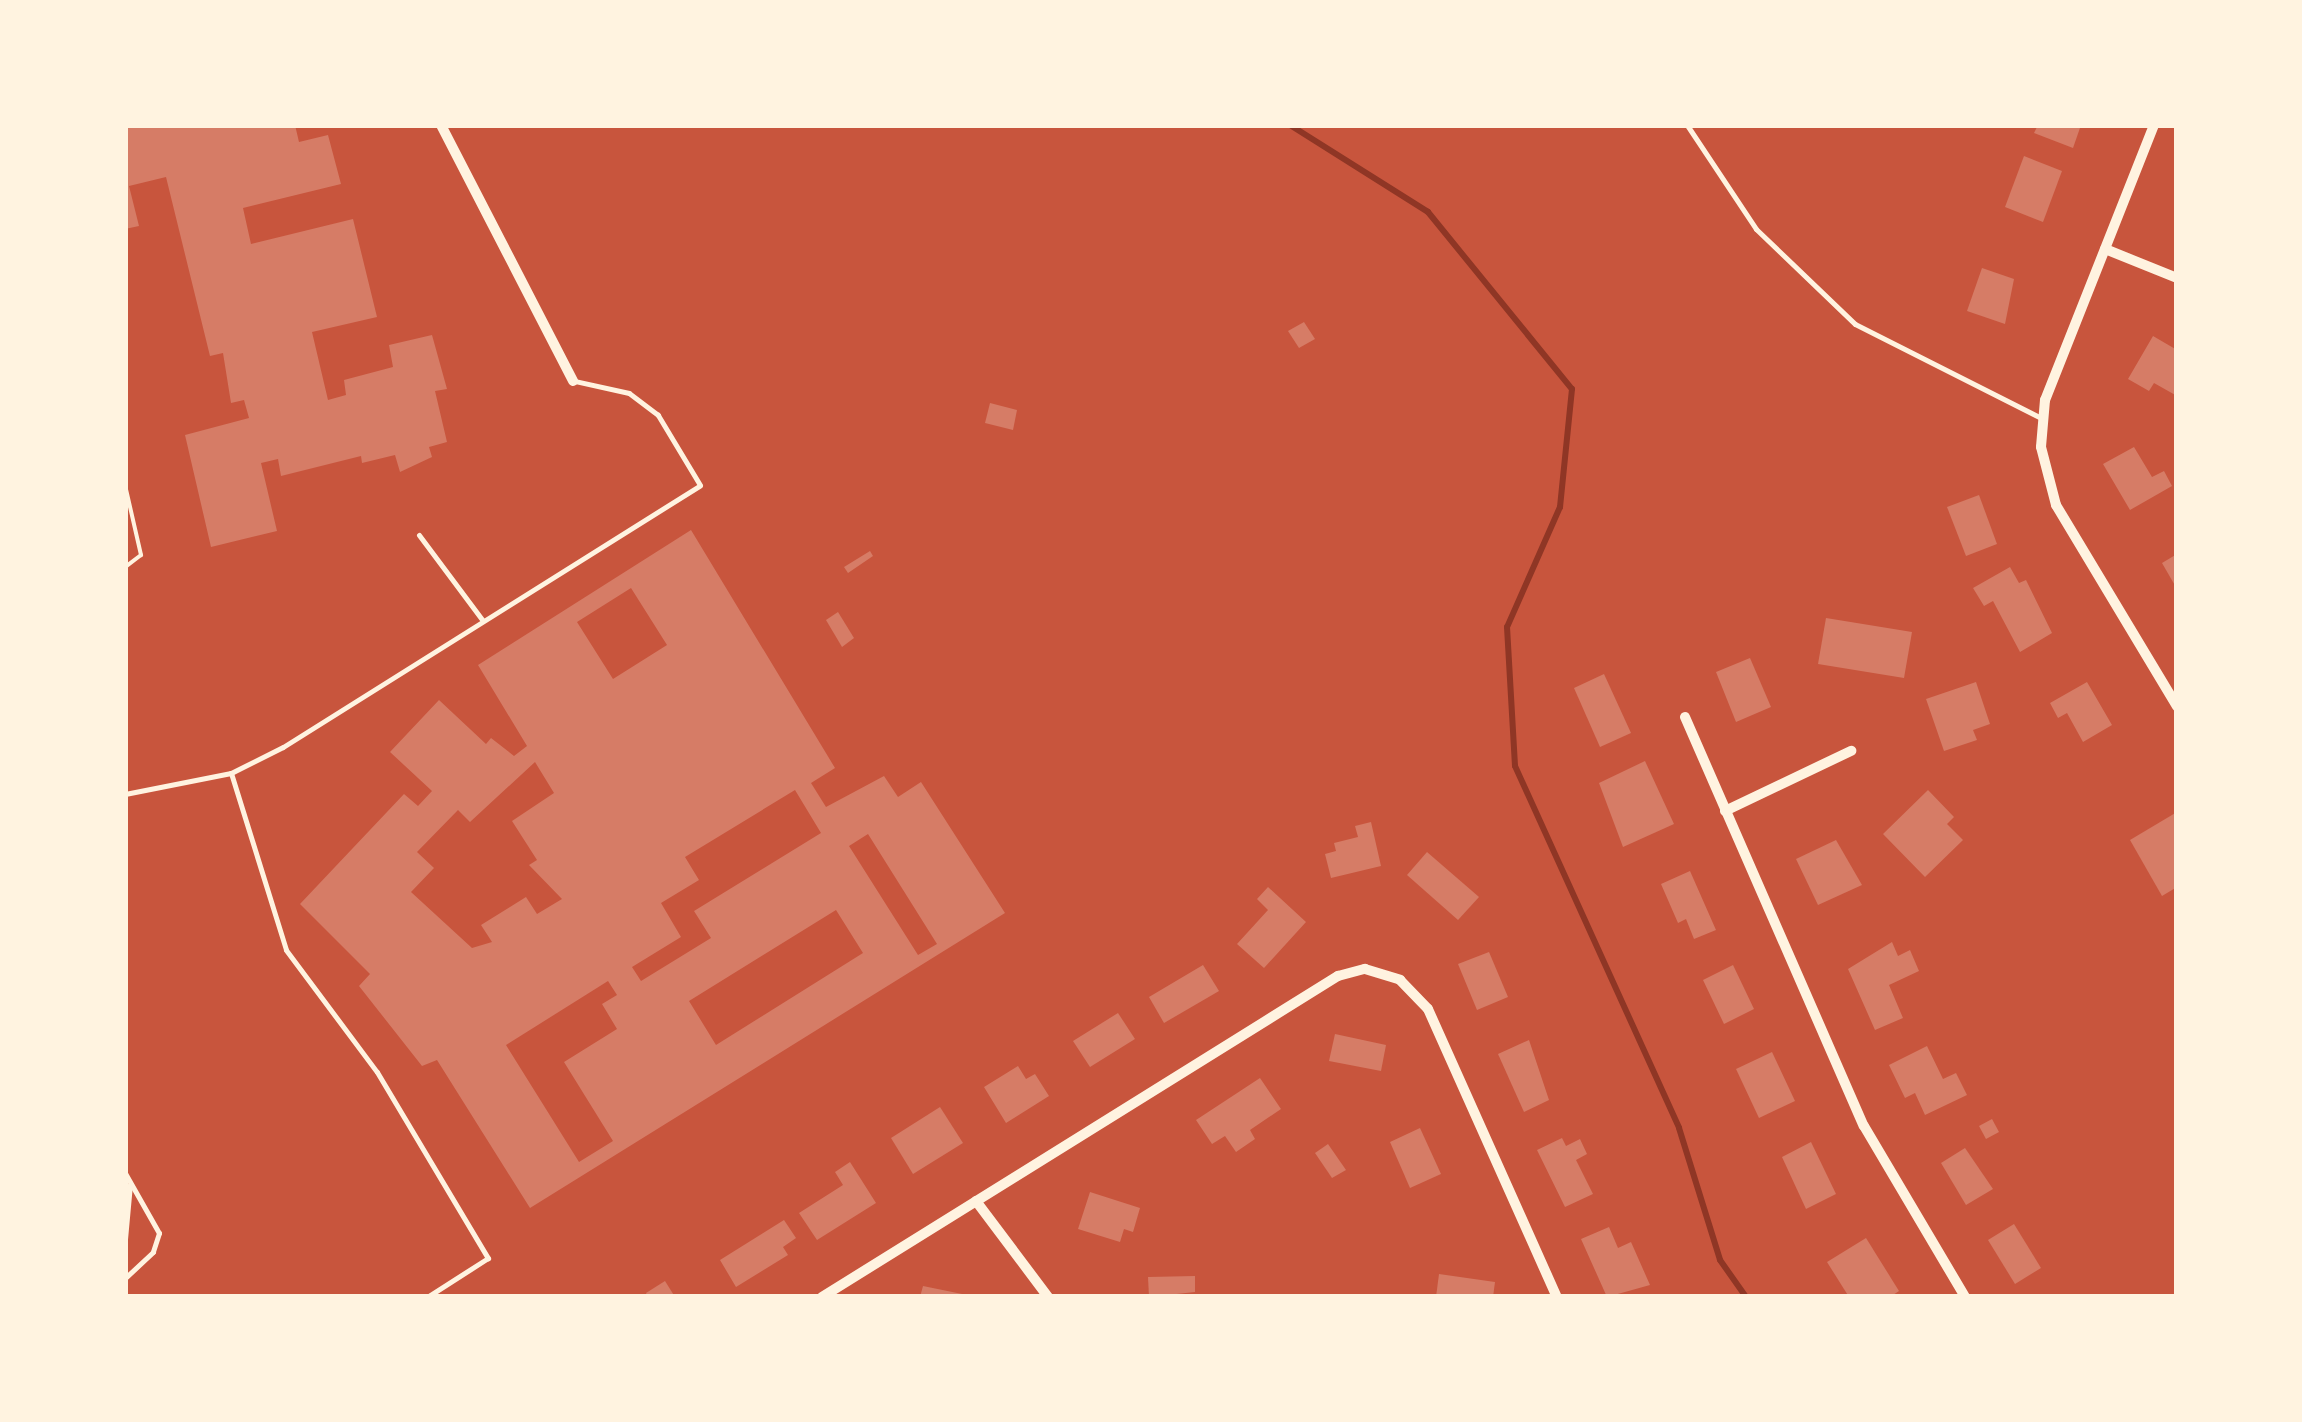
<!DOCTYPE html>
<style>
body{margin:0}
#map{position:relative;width:2302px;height:1422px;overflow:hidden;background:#c8553d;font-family:Commissioner,sans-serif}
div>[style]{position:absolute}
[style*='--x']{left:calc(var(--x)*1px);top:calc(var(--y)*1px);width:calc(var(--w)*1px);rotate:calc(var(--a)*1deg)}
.stream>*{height:6px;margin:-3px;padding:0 3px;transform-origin:3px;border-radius:3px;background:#8f3625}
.building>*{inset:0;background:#d67c66}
.path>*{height:4px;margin:-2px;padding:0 2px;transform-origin:2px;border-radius:2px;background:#fff3e0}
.service>*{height:5px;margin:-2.5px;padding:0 2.5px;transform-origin:2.5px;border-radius:2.5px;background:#fff3e0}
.minor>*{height:10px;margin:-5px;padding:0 5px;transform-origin:5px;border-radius:5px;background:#fff3e0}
span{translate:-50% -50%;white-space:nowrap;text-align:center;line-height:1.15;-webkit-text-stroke:10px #fff3e0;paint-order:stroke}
.frame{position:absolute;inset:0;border:128px solid #fff3e0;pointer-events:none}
</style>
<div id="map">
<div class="stream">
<div style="--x:1290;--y:125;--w:163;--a:32.2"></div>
<div style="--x:1428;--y:212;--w:228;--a:50.9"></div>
<div style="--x:1572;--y:389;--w:119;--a:95.8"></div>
<div style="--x:1560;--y:507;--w:131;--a:113.8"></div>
<div style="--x:1507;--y:627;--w:139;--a:86.7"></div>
<div style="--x:1515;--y:766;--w:397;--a:65.6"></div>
<div style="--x:1679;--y:1128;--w:138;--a:72.7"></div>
<div style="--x:1720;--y:1260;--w:45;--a:54.9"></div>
</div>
<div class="building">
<div style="clip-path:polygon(125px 125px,295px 125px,299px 142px,328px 135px,341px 184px,243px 208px,251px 244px,353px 219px,377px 317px,312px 332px,328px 400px,346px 395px,344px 380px,393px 367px,389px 345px,432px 335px,447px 389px,435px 391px,447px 442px,429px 447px,432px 457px,400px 472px,395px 455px,362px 463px,361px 456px,281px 476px,278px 459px,261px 463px,277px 531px,211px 547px,185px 435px,249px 418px,244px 400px,231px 403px,223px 353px,210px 356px,166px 177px,129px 186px,139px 226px,125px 229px)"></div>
<div style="clip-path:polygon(2038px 125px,2081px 125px,2073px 148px,2034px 133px)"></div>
<div style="clip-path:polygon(2024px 156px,2062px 171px,2043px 222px,2005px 207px)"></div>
<div style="clip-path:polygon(1982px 268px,2014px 279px,2005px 324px,1967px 311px)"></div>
<div style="clip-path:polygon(1304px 322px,1315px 339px,1299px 348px,1288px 331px)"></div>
<div style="clip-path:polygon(2153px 336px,2177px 350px,2177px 396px,2154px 383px,2149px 391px,2128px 379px)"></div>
<div style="clip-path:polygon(990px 403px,1017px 410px,1013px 430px,985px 423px)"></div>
<div style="clip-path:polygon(2134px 447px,2152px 477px,2164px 471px,2172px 486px,2130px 510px,2103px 464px)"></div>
<div style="clip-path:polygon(1979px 495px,1997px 544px,1966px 556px,1947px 507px)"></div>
<div style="clip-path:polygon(evenodd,691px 530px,835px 768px,811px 783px,826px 807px,884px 776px,898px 797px,921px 782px,1005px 913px,530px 1208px,437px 1060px,422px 1066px,359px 986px,370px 974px,300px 904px,404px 794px,418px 806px,432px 791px,390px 752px,439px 700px,486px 744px,491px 738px,514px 756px,527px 746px,478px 665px,691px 530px,631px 588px,667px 645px,613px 679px,577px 622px,631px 588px,691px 530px,535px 762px,554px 793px,512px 821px,537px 860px,529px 865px,562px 899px,537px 914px,526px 897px,481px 925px,492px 942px,472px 948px,411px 892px,434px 868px,417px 852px,458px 810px,470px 822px,535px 762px,691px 530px,795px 790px,821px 833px,694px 911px,711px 938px,641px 981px,632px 967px,681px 937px,661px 903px,699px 880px,685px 857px,795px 790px,691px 530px,868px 834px,937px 944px,918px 955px,849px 846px,868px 834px,691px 530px,836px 910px,863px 953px,716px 1045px,689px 1001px,836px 910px,691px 530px,608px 981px,617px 995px,602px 1004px,617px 1029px,564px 1062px,613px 1141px,579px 1162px,506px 1045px,608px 981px)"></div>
<div style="clip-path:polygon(870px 551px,873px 556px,848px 573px,844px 567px)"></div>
<div style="clip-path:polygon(2177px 554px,2177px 589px,2162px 563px)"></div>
<div style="clip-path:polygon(2010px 567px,2019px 583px,2026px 580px,2052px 633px,2020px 652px,1993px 601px,1984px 606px,1973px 588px)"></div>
<div style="clip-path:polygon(838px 612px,854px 638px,842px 647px,826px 620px)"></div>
<div style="clip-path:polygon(1826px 618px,1912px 632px,1904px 678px,1818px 664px)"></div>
<div style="clip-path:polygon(1750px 658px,1771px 707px,1736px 722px,1716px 672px)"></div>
<div style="clip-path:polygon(1604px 674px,1631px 733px,1600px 747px,1574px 688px)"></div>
<div style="clip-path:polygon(1976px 682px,1990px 724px,1973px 730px,1977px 740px,1944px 751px,1926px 699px)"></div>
<div style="clip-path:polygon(2087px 682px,2112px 725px,2083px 742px,2067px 713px,2058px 718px,2050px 703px)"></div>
<div style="clip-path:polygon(1645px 761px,1674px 824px,1623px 847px,1599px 783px)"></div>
<div style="clip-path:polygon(1928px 790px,1954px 817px,1947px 824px,1963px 840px,1925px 877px,1883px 834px)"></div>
<div style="clip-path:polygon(2177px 812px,2177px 887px,2162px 896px,2130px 840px)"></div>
<div style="clip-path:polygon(1371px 822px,1381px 866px,1331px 878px,1325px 854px,1336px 851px,1334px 843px,1358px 837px,1355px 826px)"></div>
<div style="clip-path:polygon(1836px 840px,1862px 885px,1818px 905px,1796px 859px)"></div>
<div style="clip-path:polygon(1427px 852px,1479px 897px,1458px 920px,1407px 875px)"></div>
<div style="clip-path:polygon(1690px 871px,1716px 930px,1694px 939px,1686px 919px,1678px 923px,1661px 884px)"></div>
<div style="clip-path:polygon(1268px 887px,1306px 922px,1264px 968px,1237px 944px,1268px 910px,1257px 899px)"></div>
<div style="clip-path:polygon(1892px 942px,1898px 956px,1910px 950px,1919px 971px,1889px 985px,1903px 1018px,1875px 1030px,1848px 969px)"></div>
<div style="clip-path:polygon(1489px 952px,1508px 997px,1477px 1010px,1458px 964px)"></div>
<div style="clip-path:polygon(1203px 965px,1219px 991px,1164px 1023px,1149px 997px)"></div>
<div style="clip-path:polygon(1733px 965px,1754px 1009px,1724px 1024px,1703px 980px)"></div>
<div style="clip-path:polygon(1118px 1013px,1135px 1039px,1090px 1067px,1073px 1041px)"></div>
<div style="clip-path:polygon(1335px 1034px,1386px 1045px,1381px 1071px,1329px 1061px)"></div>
<div style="clip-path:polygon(1529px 1040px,1549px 1100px,1524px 1112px,1498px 1054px)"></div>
<div style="clip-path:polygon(1927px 1046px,1943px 1079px,1956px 1073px,1967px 1095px,1925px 1115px,1915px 1093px,1905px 1098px,1889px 1065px)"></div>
<div style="clip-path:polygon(1772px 1052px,1795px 1101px,1759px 1118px,1736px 1069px)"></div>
<div style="clip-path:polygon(1018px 1066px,1026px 1079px,1035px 1074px,1049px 1096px,1006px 1123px,984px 1087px)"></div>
<div style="clip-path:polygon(1260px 1078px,1281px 1109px,1250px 1130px,1255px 1139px,1236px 1152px,1225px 1136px,1212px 1144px,1196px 1120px)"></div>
<div style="clip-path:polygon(940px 1107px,963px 1143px,913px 1174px,891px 1138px)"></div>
<div style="clip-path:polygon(1992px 1119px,1999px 1132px,1986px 1139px,1979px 1126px)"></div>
<div style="clip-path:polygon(1420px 1128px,1441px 1174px,1410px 1188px,1390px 1142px)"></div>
<div style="clip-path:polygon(1562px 1138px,1566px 1146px,1580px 1139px,1587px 1154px,1576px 1160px,1593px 1194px,1565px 1207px,1537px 1150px)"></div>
<div style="clip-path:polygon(1811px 1142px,1836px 1194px,1806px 1209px,1782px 1157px)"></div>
<div style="clip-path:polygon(1328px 1144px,1346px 1170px,1332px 1178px,1315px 1153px)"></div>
<div style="clip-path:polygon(1965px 1148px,1993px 1189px,1966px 1205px,1941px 1163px)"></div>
<div style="clip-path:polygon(850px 1162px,876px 1203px,817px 1240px,799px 1213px,843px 1185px,835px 1172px)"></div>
<div style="clip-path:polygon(1090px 1192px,1140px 1208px,1133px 1232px,1124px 1229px,1120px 1242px,1078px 1229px)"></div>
<div style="clip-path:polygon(784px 1220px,796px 1238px,783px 1247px,788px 1255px,736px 1287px,720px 1260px)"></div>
<div style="clip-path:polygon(2014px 1224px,2041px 1268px,2015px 1284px,1988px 1240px)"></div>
<div style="clip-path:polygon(1609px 1227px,1618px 1248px,1631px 1242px,1650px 1285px,1607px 1297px,1581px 1239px)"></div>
<div style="clip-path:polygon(1866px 1238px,1899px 1291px,1890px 1297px,1849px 1297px,1827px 1262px)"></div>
<div style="clip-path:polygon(1439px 1274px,1495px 1282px,1493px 1297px,1436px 1297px)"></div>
<div style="clip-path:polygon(1195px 1276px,1195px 1292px,1149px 1297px,1148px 1277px)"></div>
<div style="clip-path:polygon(665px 1281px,675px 1297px,648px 1297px,646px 1293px)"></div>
<div style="clip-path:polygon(923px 1286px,967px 1295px,966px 1297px,920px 1297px)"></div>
</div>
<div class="path">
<div style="--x:125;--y:485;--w:72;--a:77.1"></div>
<div style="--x:141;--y:555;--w:20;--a:143"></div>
</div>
<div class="service">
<div style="--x:1687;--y:125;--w:125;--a:56.4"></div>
<div style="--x:1756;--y:229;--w:137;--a:43.8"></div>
<div style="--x:1855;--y:324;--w:208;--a:26.8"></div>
<div style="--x:419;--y:535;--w:107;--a:53.3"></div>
<div style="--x:231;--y:773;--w:185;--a:72.7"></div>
<div style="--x:286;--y:950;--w:152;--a:53.3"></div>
<div style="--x:377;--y:1072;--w:217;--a:59.2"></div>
<div style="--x:488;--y:1258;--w:72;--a:147.4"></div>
<div style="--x:125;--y:794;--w:108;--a:-11.2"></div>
<div style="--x:231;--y:773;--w:58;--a:-26.6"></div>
<div style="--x:283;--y:747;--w:492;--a:-32.1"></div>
<div style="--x:700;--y:485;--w:82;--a:-121"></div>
<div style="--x:658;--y:415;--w:36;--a:-143"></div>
<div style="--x:629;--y:393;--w:55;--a:-167.5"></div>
<div style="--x:125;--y:1173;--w:69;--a:60.5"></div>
<div style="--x:159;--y:1233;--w:20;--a:108"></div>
<div style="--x:153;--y:1252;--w:38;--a:137"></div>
<div style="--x:125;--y:1239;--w:55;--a:-84.8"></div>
</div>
<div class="minor">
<div style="--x:441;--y:125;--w:288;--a:62.7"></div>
<div style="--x:2154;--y:125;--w:296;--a:111.6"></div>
<div style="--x:2045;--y:400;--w:47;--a:94.9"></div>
<div style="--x:2041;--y:447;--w:60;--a:75.5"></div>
<div style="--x:2056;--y:505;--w:235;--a:59"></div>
<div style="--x:2105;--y:249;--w:78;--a:21.9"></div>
<div style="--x:1685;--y:717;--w:446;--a:66.4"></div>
<div style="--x:1864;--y:1126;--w:199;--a:59.4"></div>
<div style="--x:1725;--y:811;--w:140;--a:-25.5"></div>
<div style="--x:976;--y:1201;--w:120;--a:53.1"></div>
<div style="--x:822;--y:1297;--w:608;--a:-31.89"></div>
<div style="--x:1338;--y:976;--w:28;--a:-15"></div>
<div style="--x:1365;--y:969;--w:37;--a:17"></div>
<div style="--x:1400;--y:980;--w:40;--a:46"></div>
<div style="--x:1428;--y:1009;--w:316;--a:65.9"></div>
</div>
<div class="frame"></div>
</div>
